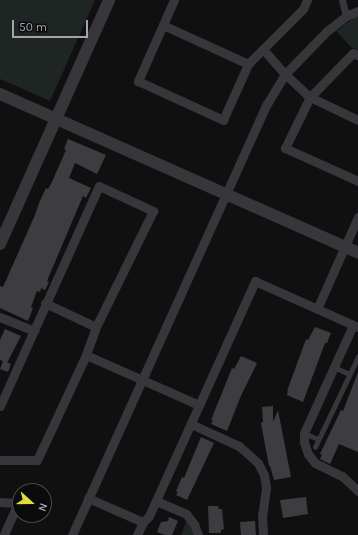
<!DOCTYPE html>
<style>
body{margin:0}
#map{position:relative;width:358px;height:535px;overflow:hidden;background:#101011;font-family:Karla,sans-serif}
div>[style]{position:absolute}
[style*='--x']{left:calc(var(--x)*1px);top:calc(var(--y)*1px);width:calc(var(--w)*1px);rotate:calc(var(--a)*1deg)}
.green>*{inset:0;background:#1f2522}
.building>*{inset:0;background:#3d3d41}
.service>*{height:4.5px;margin:-2.25px;padding:0 2.25px;transform-origin:2.25px;border-radius:2.25px;background:#37363b}
.pedestrian>*{height:7px;margin:-3.5px;padding:0 3.5px;transform-origin:3.5px;border-radius:3.5px;background:#37363b}
.minor>*{height:9px;margin:-4.5px;padding:0 4.5px;transform-origin:4.5px;border-radius:4.5px;background:#37363b}
.tertiary>*{height:12px;margin:-6px;padding:0 6px;transform-origin:6px;border-radius:6px;background:#37363b}
span{translate:-50% -50%;white-space:nowrap;text-align:center;line-height:1.15;-webkit-text-stroke:3px #0b0b0c;paint-order:stroke}
.north{position:absolute;left:12px;top:483px;width:40px;height:40px;box-sizing:border-box;background:#0b0b0c;border:1px solid #48484e;border-radius:50%;rotate:111deg;font-size:11px;font-weight:700;line-height:16px;text-align:center;color:#a3a3b1}
.north::after{content:'';display:block;margin:auto;width:14px;height:18px;background:#dedd3b;clip-path:polygon(50% 0,100% 100%,50% 72%,0 100%)}
.scale{position:absolute;left:12px;top:20px;width:76px;height:18px;box-sizing:border-box;border:2px solid #a3a3b1;border-top:0;padding-left:5px;font-size:12px;line-height:14px;white-space:nowrap;color:#a3a3b1;-webkit-text-stroke:3px #0b0b0c;paint-order:stroke}
</style>
<div id="map">
<div class="green">
<div style="clip-path:polygon(0 0,95px 0,50px 101px,0 79px)"></div>
<div style="clip-path:polygon(358px 15px,358px 50px,351px 47px,336px 31px)"></div>
<div style="clip-path:polygon(187px 520px,192px 528px,193px 535px,181px 535px)"></div>
</div>
<div class="building">
<div style="clip-path:polygon(68px 139px,106px 155px,97px 174px,75px 163px,69px 178px,91px 188px,86px 198px,83px 196px,47px 281px,49px 282px,45px 290px,41px 288px,40px 292px,37px 291px,31px 307px,33px 308px,28px 321px,0 308px,0 286px,3px 287px,35px 215px,39px 203px,46px 188px,48px 189px,51px 184px,66px 150px,64px 149px)"></div>
<div style="clip-path:polygon(315px 327px,331px 333px,327px 343px,325px 343px,303px 402px,287px 395px,288px 391px,287px 391px,306px 339px,308px 340px)"></div>
<div style="clip-path:polygon(5px 329px,21px 336px,7px 363px,0 360px,0 340px)"></div>
<div style="clip-path:polygon(241px 356px,257px 363px,240px 398px,227px 431px,211px 424px,213px 420px,211px 420px,232px 368px,234px 369px)"></div>
<div style="clip-path:polygon(3px 361px,11px 364px,8px 372px,0 369px)"></div>
<div style="clip-path:polygon(358px 372px,358px 452px,339px 444px,330px 464px,320px 459px,322px 455px,320px 454px,341px 410px,343px 411px)"></div>
<div style="clip-path:polygon(273px 406px,273px 422px,278px 410px,291px 477px,274px 480px,270px 466px,269px 466px,261px 423px,263px 422px,262px 407px)"></div>
<div style="clip-path:polygon(201px 437px,214px 443px,187px 500px,176px 495px,178px 492px,176px 491px,182px 477px,184px 478px)"></div>
<div style="clip-path:polygon(306px 497px,308px 514px,283px 518px,280px 500px)"></div>
<div style="clip-path:polygon(208px 506px,218px 506px,219px 509px,222px 509px,224px 529px,221px 530px,221px 533px,209px 533px)"></div>
<div style="clip-path:polygon(169px 517px,178px 521px,172px 535px,165px 535px,157px 532px,161px 522px,168px 521px)"></div>
<div style="clip-path:polygon(255px 521px,256px 535px,241px 535px,240px 522px)"></div>
</div>
<div class="service">
<div style="--x:334;--y:367;--w:17;--a:24"></div>
<div style="--x:304;--y:433;--w:15;--a:23"></div>
<div style="--x:315;--y:447;--w:100;--a:-64.5"></div>
</div>
<div class="pedestrian">
<div style="--x:342;--y:0;--w:16;--a:76"></div>
</div>
<div class="minor">
<div style="--x:174;--y:0;--w:89;--a:114"></div>
<div style="--x:138;--y:81;--w:94;--a:24.6"></div>
<div style="--x:223;--y:120;--w:61;--a:-65.9"></div>
<div style="--x:248;--y:64;--w:78;--a:-45"></div>
<div style="--x:303;--y:9;--w:10;--a:-66"></div>
<div style="--x:163;--y:25;--w:94;--a:24.6"></div>
<div style="--x:263;--y:49;--w:33;--a:49"></div>
<div style="--x:285;--y:74;--w:34;--a:43"></div>
<div style="--x:310;--y:97;--w:53;--a:25.6"></div>
<div style="--x:358;--y:55;--w:5;--a:-158"></div>
<div style="--x:353;--y:53;--w:62;--a:134.3"></div>
<div style="--x:310;--y:97;--w:57;--a:116.1"></div>
<div style="--x:285;--y:148;--w:80;--a:24.3"></div>
<div style="--x:45;--y:303;--w:56;--a:25.2"></div>
<div style="--x:317;--y:309;--w:101;--a:-66"></div>
<div style="--x:0;--y:317;--w:37;--a:22"></div>
<div style="--x:353;--y:325;--w:119;--a:114.4"></div>
<div style="--x:304;--y:433;--w:9;--a:90"></div>
<div style="--x:304;--y:442;--w:13;--a:72"></div>
<div style="--x:308;--y:454;--w:11;--a:52"></div>
<div style="--x:315;--y:463;--w:30;--a:26"></div>
<div style="--x:342;--y:476;--w:22;--a:43"></div>
<div style="--x:86;--y:355;--w:124;--a:23.9"></div>
<div style="--x:0;--y:406;--w:241;--a:-65.8"></div>
<div style="--x:99;--y:186;--w:60;--a:24.8"></div>
<div style="--x:153;--y:211;--w:129;--a:116.2"></div>
<div style="--x:96;--y:327;--w:30;--a:110"></div>
<div style="--x:86;--y:355;--w:116;--a:115"></div>
<div style="--x:37;--y:460;--w:37;--a:180"></div>
<div style="--x:191;--y:424;--w:53;--a:24.6"></div>
<div style="--x:239;--y:446;--w:25;--a:42"></div>
<div style="--x:258;--y:463;--w:13;--a:63"></div>
<div style="--x:264;--y:475;--w:13;--a:81"></div>
<div style="--x:266;--y:488;--w:27;--a:98"></div>
<div style="--x:262;--y:515;--w:20;--a:87"></div>
<div style="--x:88;--y:498;--w:60;--a:23.6"></div>
<div style="--x:156;--y:501;--w:33;--a:23"></div>
<div style="--x:186;--y:514;--w:13;--a:51"></div>
<div style="--x:194;--y:524;--w:12;--a:70"></div>
<div style="--x:0;--y:502;--w:18;--a:3"></div>
<div style="--x:18;--y:503;--w:35;--a:114"></div>
<div style="--x:72;--y:535;--w:473;--a:-65.7"></div>
<div style="--x:267;--y:104;--w:35;--a:-59"></div>
<div style="--x:285;--y:74;--w:60;--a:-45.7"></div>
<div style="--x:327;--y:31;--w:24;--a:-38"></div>
<div style="--x:346;--y:16;--w:13;--a:-23"></div>
<div style="--x:137;--y:535;--w:14;--a:-65"></div>
<div style="--x:143;--y:522;--w:8;--a:-45"></div>
<div style="--x:149;--y:516;--w:258;--a:-65.7"></div>
<div style="--x:255;--y:281;--w:113;--a:24.1"></div>
</div>
<div class="tertiary">
<div style="--x:0;--y:94;--w:392;--a:23.9"></div>
<div style="--x:0;--y:244;--w:267;--a:-65.9"></div>
</div>
<div class="north">N</div>
<div class="scale">50 m</div>
</div>
